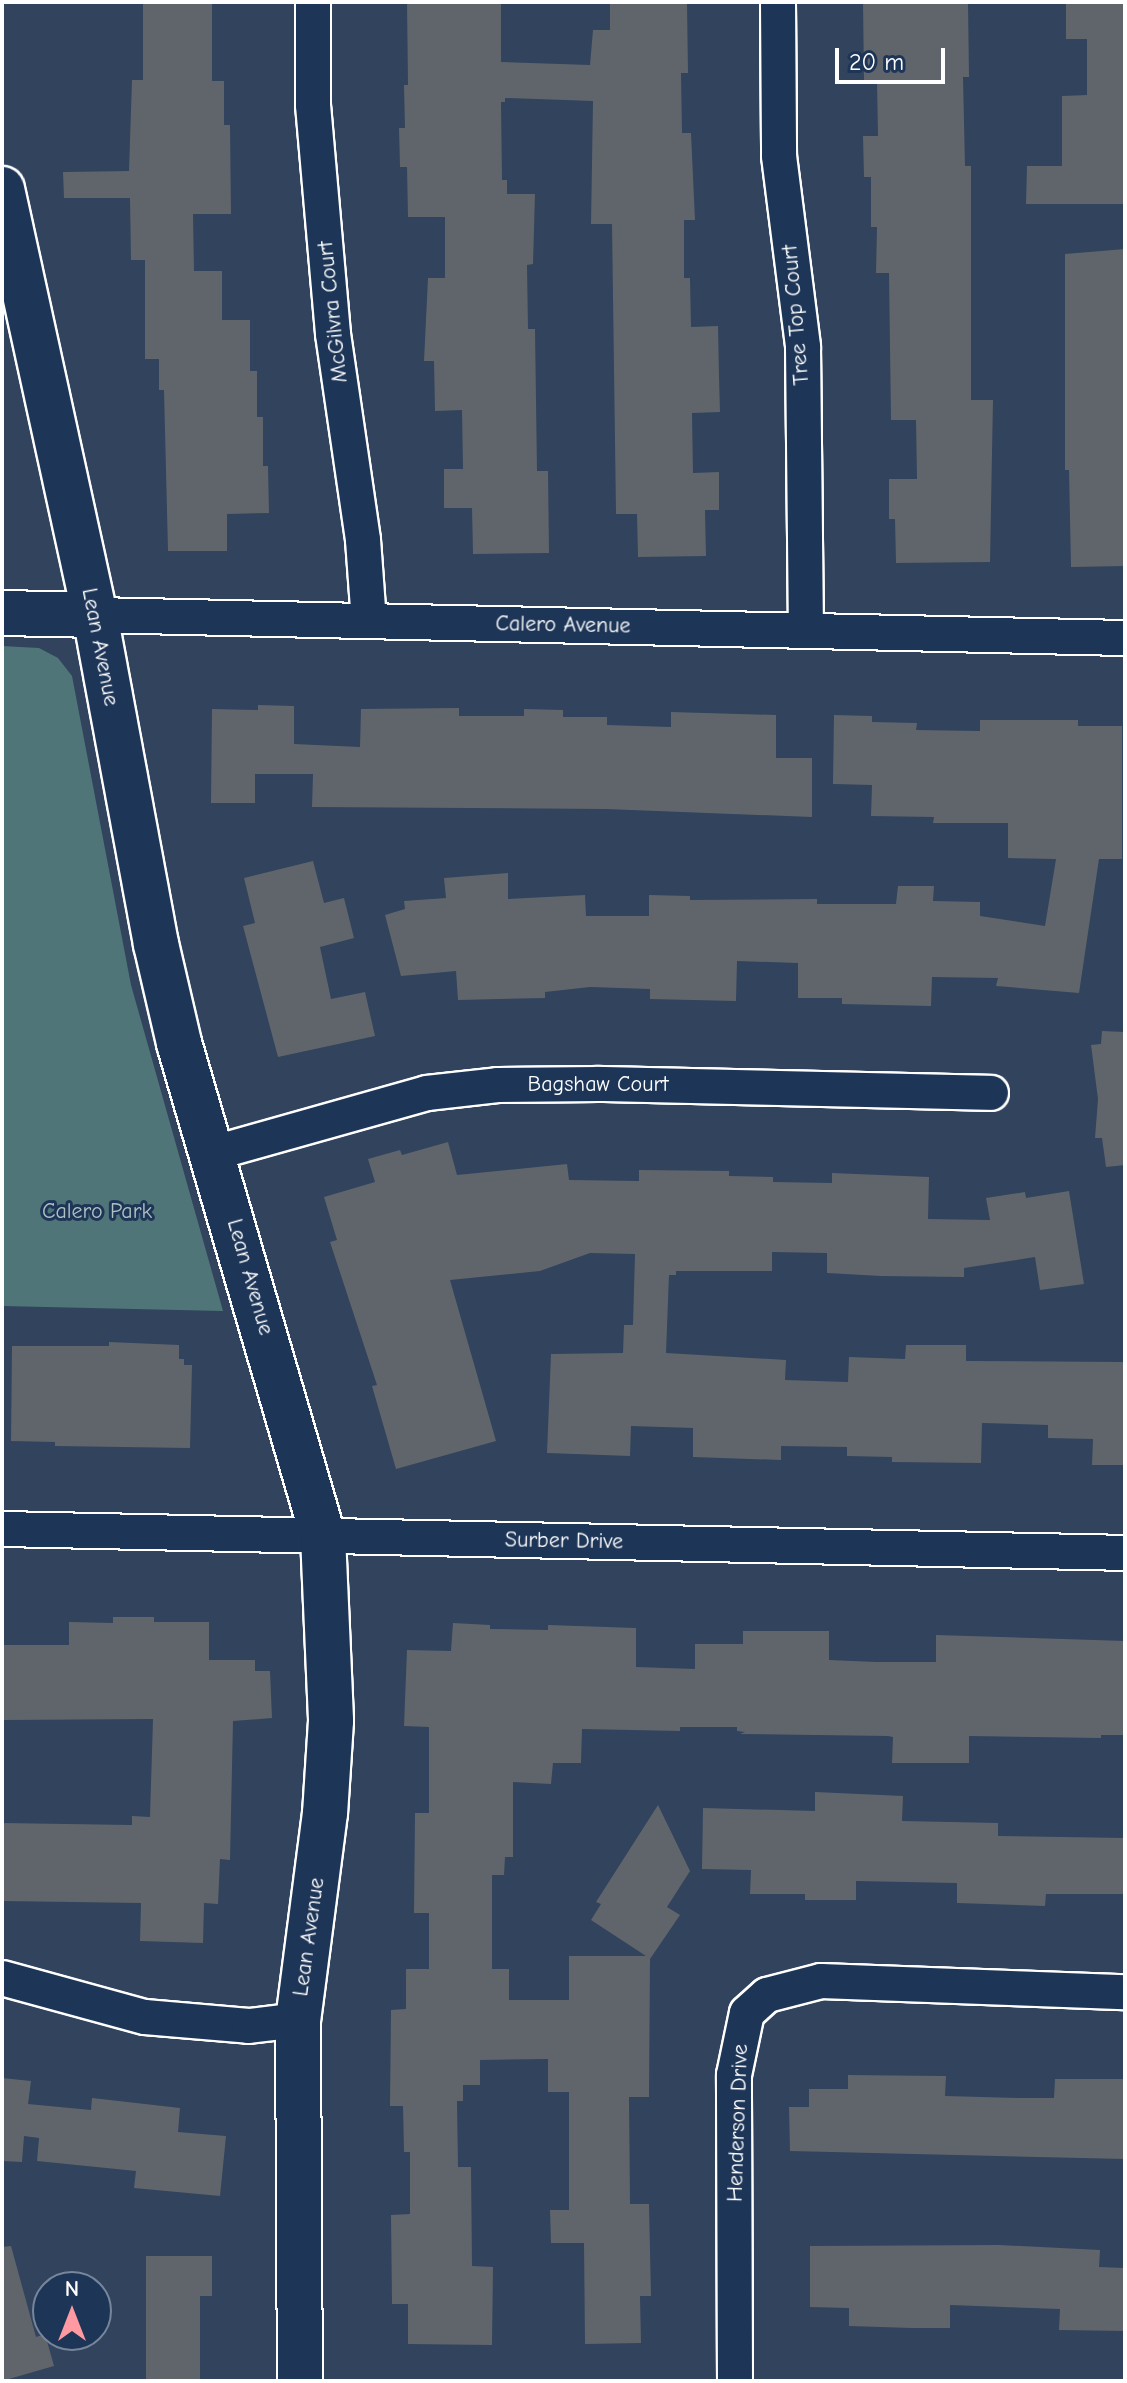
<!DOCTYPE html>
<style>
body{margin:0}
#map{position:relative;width:1127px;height:2383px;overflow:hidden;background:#31435d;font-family:"Comic Neue",sans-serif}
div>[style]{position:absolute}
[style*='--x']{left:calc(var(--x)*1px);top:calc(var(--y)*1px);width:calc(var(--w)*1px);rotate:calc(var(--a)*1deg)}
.green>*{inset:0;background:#507578}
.building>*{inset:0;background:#60656b}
.roads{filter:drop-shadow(2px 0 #fff) drop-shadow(-2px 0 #fff) drop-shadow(0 2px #fff) drop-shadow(0 -2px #fff)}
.street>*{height:34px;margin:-17px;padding:0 17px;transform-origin:17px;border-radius:17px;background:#1d3557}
.secondary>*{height:44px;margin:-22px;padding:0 22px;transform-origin:22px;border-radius:22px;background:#1d3557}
span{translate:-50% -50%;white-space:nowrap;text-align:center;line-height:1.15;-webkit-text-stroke:6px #1d3557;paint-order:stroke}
.street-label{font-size:22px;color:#fff}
.park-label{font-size:22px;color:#b0c1c2}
.frame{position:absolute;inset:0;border:4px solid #fff;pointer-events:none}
.north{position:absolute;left:32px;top:2271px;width:80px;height:80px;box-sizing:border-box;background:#1d3557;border:2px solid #77869a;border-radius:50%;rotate:0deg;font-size:22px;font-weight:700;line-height:32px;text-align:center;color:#fff}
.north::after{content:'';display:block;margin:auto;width:28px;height:36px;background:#ff9aa2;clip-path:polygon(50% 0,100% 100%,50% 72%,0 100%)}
.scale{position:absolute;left:835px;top:48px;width:110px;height:36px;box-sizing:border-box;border:4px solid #fff;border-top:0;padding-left:10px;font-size:24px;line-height:28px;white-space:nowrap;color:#fff;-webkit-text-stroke:6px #1d3557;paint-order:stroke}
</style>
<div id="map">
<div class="green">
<div style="clip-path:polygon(2px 646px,39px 648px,58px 658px,72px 676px,131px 985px,223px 1311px,2px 1306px)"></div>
</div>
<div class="building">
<div style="clip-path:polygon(143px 2px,212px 2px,212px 81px,224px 81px,224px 125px,230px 125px,231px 214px,193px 214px,194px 271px,222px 271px,222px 320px,250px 320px,250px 371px,257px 371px,257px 417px,263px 417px,263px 466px,268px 466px,269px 513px,227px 514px,227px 551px,168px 551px,164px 390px,159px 390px,159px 359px,145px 359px,145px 260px,131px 260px,130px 198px,64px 198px,63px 172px,129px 171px,132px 80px,143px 80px)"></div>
<div style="clip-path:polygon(407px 2px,501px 2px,501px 62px,590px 65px,593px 30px,610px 30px,610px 2px,687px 2px,688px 73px,681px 73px,682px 133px,691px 133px,695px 220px,684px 220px,684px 278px,690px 278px,691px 327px,718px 326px,719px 376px,720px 412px,692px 413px,693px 473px,719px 472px,719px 510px,705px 510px,706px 556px,638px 557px,637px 514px,616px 514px,612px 224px,591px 224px,593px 101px,505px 98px,505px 102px,501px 102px,502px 180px,507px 180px,507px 194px,535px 194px,533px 264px,527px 265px,528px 329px,535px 329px,537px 471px,548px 471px,549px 553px,473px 554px,472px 508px,444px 508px,444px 469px,463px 469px,462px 410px,435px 411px,434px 361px,424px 361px,428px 278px,445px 278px,445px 217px,408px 217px,407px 167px,400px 167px,399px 128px,405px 128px,404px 85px,408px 85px)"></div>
<div style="clip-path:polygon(863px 2px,968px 2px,969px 77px,963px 77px,965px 166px,971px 166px,971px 400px,993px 400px,990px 562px,896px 563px,895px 519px,889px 519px,889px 479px,917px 479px,916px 420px,891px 420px,889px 273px,876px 273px,877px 227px,871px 227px,871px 177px,864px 177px,863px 136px,878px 136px,877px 81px,864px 81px)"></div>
<div style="clip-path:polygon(1066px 2px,1125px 2px,1125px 204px,1026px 204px,1027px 166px,1062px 166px,1062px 96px,1087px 95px,1087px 39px,1066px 39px)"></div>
<div style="clip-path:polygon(1125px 249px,1125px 566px,1071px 567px,1069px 470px,1065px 470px,1065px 254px)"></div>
<div style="clip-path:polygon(258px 705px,294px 706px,294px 744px,360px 747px,361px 709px,459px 708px,459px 716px,524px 716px,524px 709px,563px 710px,563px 717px,607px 717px,607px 725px,671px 727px,671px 712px,776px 715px,776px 758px,812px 758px,812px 817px,606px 809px,312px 807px,313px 774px,255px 774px,255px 803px,211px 803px,212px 709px,258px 710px)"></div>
<div style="clip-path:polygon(834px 715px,872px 716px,872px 722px,917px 723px,916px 730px,980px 731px,980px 720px,1078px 720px,1078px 726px,1122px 726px,1122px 859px,1099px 859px,1079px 993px,996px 986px,998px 978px,932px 977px,931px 1006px,842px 1004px,842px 998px,798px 998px,798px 963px,737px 961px,736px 1001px,650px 999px,650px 989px,590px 987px,545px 992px,545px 998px,458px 1000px,456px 971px,401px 976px,385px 915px,405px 909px,404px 901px,446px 898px,444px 878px,508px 873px,508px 899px,585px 895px,586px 916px,649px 916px,649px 895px,690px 896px,690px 900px,817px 899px,817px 904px,896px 904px,898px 886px,934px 886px,933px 901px,980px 902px,980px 916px,1045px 926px,1056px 859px,1008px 858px,1008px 823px,933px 823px,934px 817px,871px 816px,872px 785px,833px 784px)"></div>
<div style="clip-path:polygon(313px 861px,324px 903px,344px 898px,354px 938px,320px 947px,331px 999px,365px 992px,375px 1036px,278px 1057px,243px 926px,255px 923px,244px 878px)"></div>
<div style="clip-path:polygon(1102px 1031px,1125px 1032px,1125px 1165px,1106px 1167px,1102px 1138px,1095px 1138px,1098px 1099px,1091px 1045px,1101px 1044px)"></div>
<div style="clip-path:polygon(448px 1142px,457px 1175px,567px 1164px,569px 1180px,639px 1181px,639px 1170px,729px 1171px,729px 1176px,773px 1177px,773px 1182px,832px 1183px,832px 1173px,929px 1177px,928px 1219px,990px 1220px,986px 1198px,1025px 1192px,1026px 1198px,1069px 1191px,1084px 1284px,1040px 1290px,1035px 1257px,964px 1268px,964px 1277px,881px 1276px,827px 1273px,827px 1253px,772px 1252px,772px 1271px,676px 1271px,676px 1275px,669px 1275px,666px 1353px,786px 1360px,785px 1380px,848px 1382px,849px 1357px,905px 1359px,906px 1345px,966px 1345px,966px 1361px,1125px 1362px,1125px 1465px,1092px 1465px,1093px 1439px,1048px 1438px,1048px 1425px,982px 1423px,981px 1463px,892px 1462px,892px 1457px,847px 1456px,847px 1447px,781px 1446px,781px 1460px,693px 1457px,693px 1428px,631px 1426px,630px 1456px,547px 1453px,551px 1354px,623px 1353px,624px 1325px,633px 1325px,635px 1254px,590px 1253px,540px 1271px,450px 1280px,496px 1441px,396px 1469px,372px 1386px,377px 1385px,330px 1242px,337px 1240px,324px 1197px,375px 1182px,368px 1159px,400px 1150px,402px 1155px)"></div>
<div style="clip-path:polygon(109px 1342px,179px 1345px,179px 1359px,184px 1359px,184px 1365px,192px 1365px,190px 1448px,55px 1446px,55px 1442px,11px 1441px,12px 1346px,109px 1346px)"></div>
<div style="clip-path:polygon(113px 1617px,154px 1617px,154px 1622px,209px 1622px,209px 1660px,255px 1660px,255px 1671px,270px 1671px,272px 1718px,233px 1721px,230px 1860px,220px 1859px,218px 1904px,204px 1903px,203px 1943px,140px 1941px,141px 1903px,2px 1901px,2px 1823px,132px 1825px,132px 1816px,150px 1817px,153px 1719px,2px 1720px,2px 1645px,69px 1645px,69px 1622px,113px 1623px)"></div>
<div style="clip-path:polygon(453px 1623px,490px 1625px,490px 1629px,548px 1630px,548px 1625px,636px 1628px,636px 1667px,695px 1669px,695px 1644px,743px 1644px,743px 1631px,829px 1631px,829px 1660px,876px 1662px,936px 1662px,936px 1635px,1125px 1641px,1125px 1735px,1101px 1735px,1101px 1738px,969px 1736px,969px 1763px,892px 1763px,893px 1737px,888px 1736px,740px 1734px,745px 1732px,737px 1731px,737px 1727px,680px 1727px,680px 1731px,582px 1729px,581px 1763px,553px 1763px,551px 1784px,513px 1782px,513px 1857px,505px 1857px,504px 1875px,492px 1875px,492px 1969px,509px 1969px,509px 2000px,569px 2000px,569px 1956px,646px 1956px,591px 1920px,601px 1904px,596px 1902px,658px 1805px,690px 1871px,667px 1907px,680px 1915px,650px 1959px,649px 2097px,629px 2097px,630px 2204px,649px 2204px,651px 2296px,640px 2296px,641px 2343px,585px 2344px,584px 2243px,551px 2243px,550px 2210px,569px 2210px,569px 2092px,548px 2092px,548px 2059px,480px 2060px,480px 2085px,463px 2085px,463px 2101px,457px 2101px,458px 2167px,471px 2167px,472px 2266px,493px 2267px,492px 2345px,408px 2344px,408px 2304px,392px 2304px,391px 2215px,410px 2214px,410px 2152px,404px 2152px,403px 2106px,390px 2106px,391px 2010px,406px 2009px,406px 1969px,429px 1969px,429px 1913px,414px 1913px,415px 1813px,429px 1813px,429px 1727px,404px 1726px,407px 1650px,451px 1651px)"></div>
<div style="clip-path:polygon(815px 1792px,903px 1796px,902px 1821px,998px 1823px,998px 1836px,1125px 1838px,1125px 1894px,1046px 1894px,1045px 1906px,957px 1903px,957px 1883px,856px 1881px,856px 1900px,805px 1900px,805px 1894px,750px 1894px,751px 1870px,702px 1869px,703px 1808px,815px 1811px)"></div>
<div style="clip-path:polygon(848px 2075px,946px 2076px,945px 2096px,1018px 2098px,1054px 2098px,1055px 2079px,1125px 2079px,1125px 2159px,790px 2151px,789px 2107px,809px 2107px,809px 2089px,848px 2089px)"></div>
<div style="clip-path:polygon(2px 2078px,31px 2081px,28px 2104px,91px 2110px,92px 2098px,180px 2108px,178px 2132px,226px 2136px,220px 2196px,134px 2188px,136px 2171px,37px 2161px,39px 2138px,24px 2136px,22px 2162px,2px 2161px)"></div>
<div style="clip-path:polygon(999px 2245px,1100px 2250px,1099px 2267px,1125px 2268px,1125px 2331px,1059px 2330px,1060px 2309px,950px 2305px,950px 2328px,912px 2328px,849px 2326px,849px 2308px,810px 2307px,810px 2246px)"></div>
<div style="clip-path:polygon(11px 2246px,36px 2337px,45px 2334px,54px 2366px,2px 2381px,2px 2247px)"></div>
<div style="clip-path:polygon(146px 2256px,212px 2256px,212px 2296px,200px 2296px,200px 2381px,146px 2381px)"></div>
</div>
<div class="roads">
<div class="street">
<div style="--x:313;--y:2;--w:103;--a:90"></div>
<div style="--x:313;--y:105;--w:230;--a:85"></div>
<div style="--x:333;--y:334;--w:208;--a:81.7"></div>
<div style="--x:363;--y:540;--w:81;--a:85.8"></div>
<div style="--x:778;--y:2;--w:154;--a:89.6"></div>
<div style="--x:779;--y:156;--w:193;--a:82.8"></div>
<div style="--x:803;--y:347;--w:282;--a:89.4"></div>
<div style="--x:95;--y:615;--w:1030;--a:1.28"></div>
<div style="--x:214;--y:1153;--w:221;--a:-15.7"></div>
<div style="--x:427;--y:1093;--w:71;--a:-6.4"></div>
<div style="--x:498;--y:1085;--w:101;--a:-0.6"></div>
<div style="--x:599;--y:1084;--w:392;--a:1.3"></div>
<div style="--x:2;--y:1529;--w:1123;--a:1.22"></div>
<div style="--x:2;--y:1978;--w:148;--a:15.3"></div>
<div style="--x:145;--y:2017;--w:104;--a:4.9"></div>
<div style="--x:249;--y:2026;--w:49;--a:-7"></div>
<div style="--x:735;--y:2381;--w:306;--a:-90.2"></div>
<div style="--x:734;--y:2075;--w:63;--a:-78.2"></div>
<div style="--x:747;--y:2013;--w:27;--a:-42"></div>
<div style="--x:767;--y:1995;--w:56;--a:-14.5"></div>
<div style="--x:821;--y:1981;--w:304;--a:2.1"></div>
</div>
<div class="secondary">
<div style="--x:2;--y:189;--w:436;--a:77.7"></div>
<div style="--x:95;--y:615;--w:335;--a:79.5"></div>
<div style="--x:156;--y:944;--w:102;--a:76.9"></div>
<div style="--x:179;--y:1043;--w:514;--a:73.72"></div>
<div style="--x:323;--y:1536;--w:185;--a:87.5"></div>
<div style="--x:331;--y:1721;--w:92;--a:93.7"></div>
<div style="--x:325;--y:1813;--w:209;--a:97.4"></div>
<div style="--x:298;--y:2020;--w:361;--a:89.7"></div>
<div style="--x:2;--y:613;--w:93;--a:1.2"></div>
</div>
</div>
<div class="street-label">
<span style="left:333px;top:312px;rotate:-96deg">McGilvra Court</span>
<span style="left:796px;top:315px;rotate:-95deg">Tree Top Court</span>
<span style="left:563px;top:625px;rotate:1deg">Calero Avenue</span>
<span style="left:100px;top:647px;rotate:79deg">Lean Avenue</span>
<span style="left:598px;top:1085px">Bagshaw Court</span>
<span style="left:250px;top:1277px;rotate:74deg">Lean Avenue</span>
<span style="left:564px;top:1541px;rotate:1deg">Surber Drive</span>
<span style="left:309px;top:1937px;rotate:-82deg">Lean Avenue</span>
<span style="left:738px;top:2123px;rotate:-88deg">Henderson Drive</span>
</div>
<div class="park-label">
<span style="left:97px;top:1212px">Calero Park</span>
</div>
<div class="frame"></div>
<div class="north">N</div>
<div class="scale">20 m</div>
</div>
